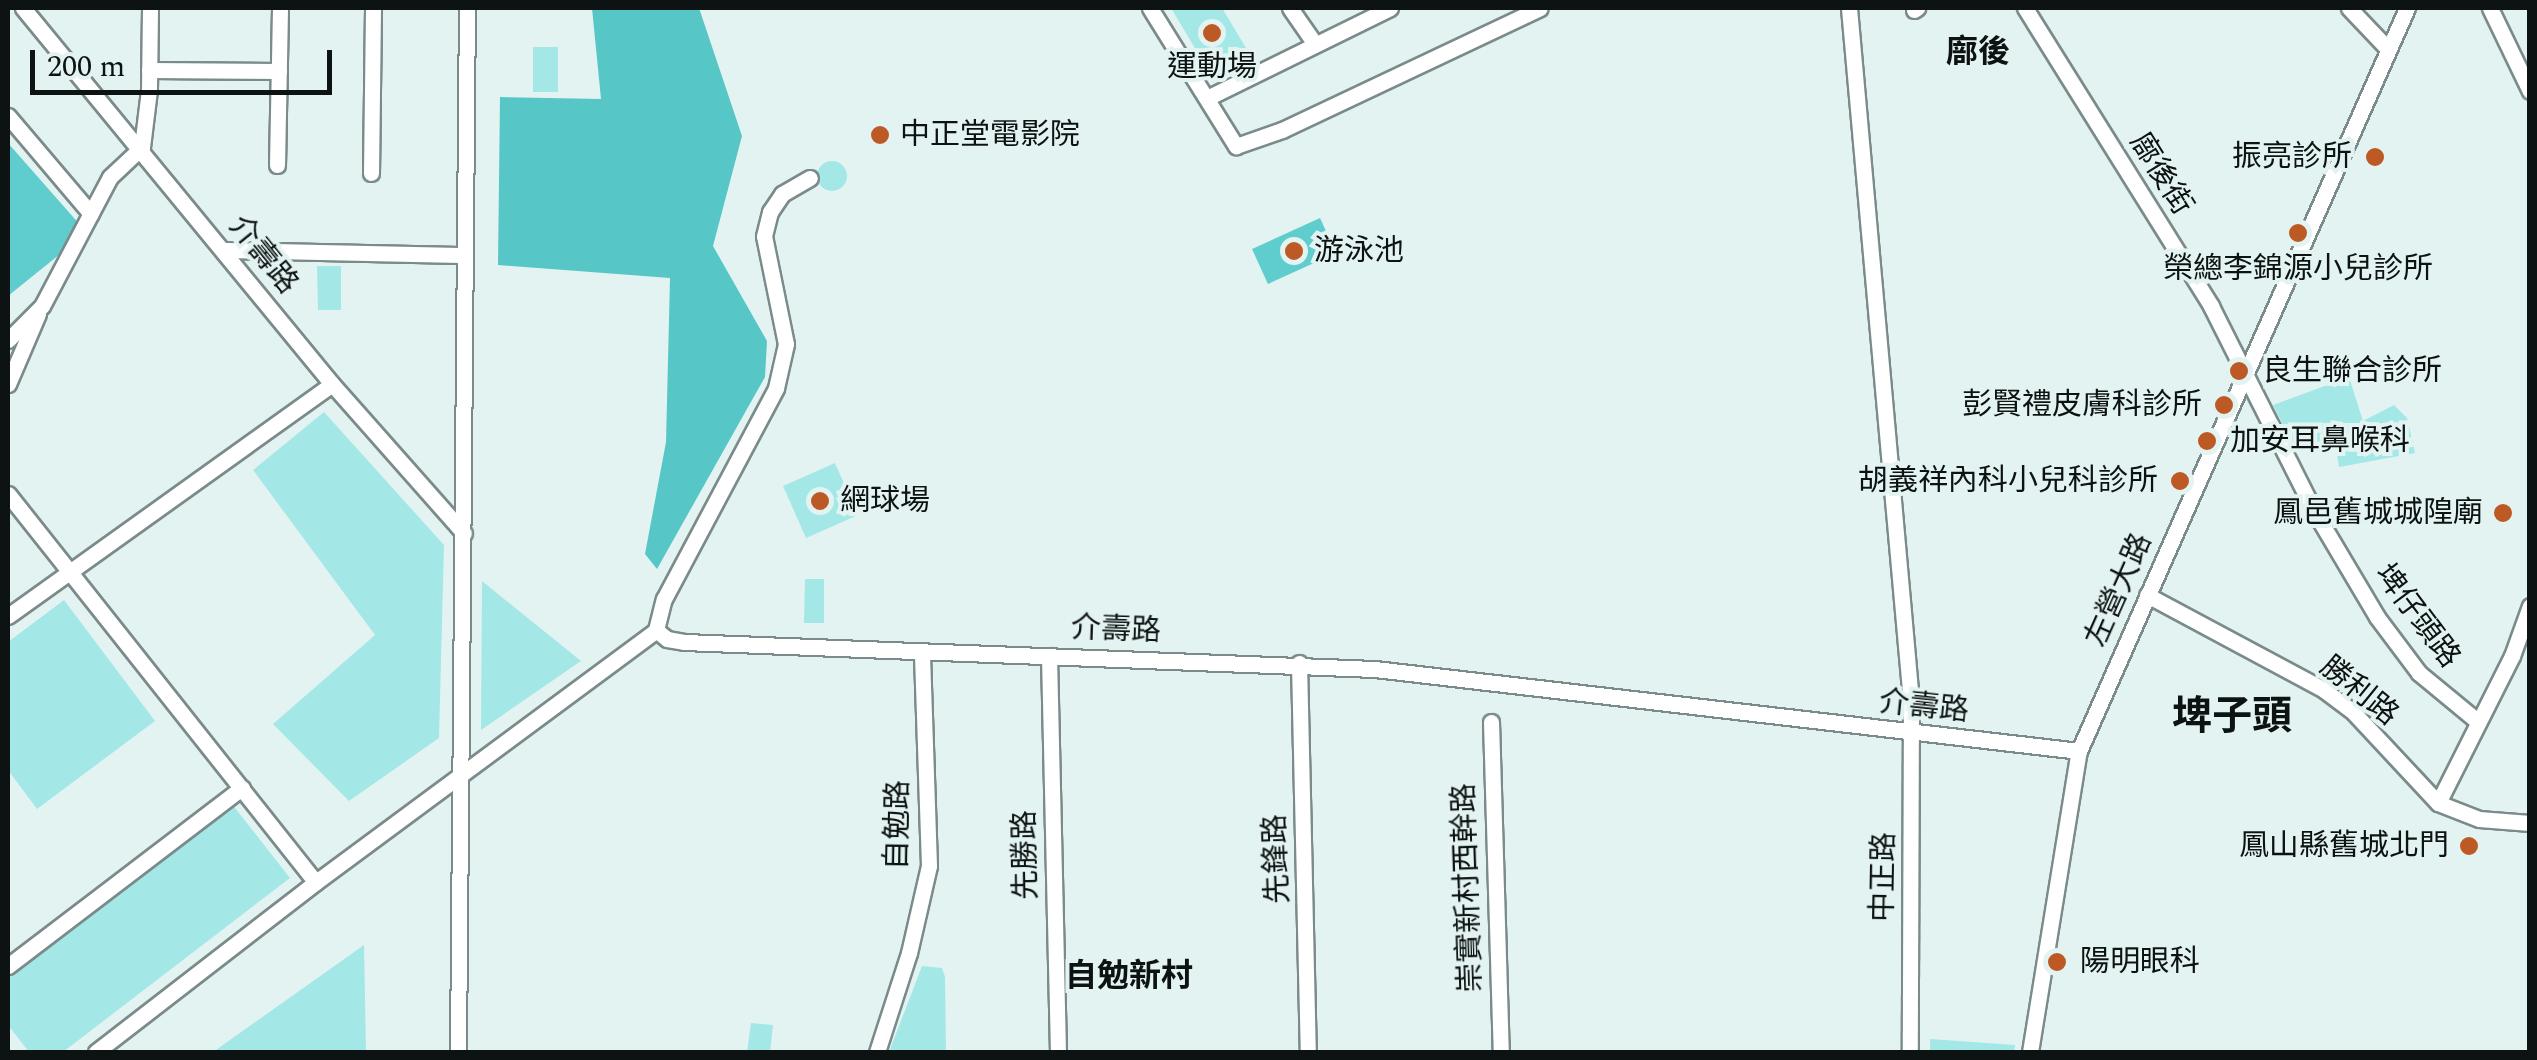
<!DOCTYPE html>
<meta charset="utf-8">
<style>
body{margin:0}
#map{position:relative;width:2537px;height:1060px;overflow:hidden;background:#e3f3f2;font-family:Spectral,"Noto Sans TC",serif}
div>[style]{position:absolute}
[style*='--x']{left:calc(var(--x)*1px);top:calc(var(--y)*1px);width:calc(var(--w)*1px);rotate:calc(var(--a)*1deg)}
.green>*{inset:0;background:#a3e8e7}
.round{border-radius:50%}
.forest>*{inset:0;background:#57c6c6}
.water>*{inset:0;background:#5fcdcd}
.roads{filter:drop-shadow(2px 0 #7b8a8a) drop-shadow(-2px 0 #7b8a8a) drop-shadow(0 2px #7b8a8a) drop-shadow(0 -2px #7b8a8a)}
.minor>*{height:15px;margin:-7.5px;padding:0 7.5px;transform-origin:7.5px;border-radius:7.5px;background:#fff}
.dots>*{width:28px;height:28px;translate:-50% -50%;box-sizing:border-box;border:5px solid #e3f3f2;border-radius:50%}
span{translate:-50% -50%;white-space:nowrap;text-align:center;line-height:1.15;-webkit-text-stroke:8px #e3f3f2;paint-order:stroke}
.poi-label{font-size:30px;color:#0d1212}
.left{translate:0 -50%;text-align:left}
.right{translate:-100% -50%;text-align:right}
.street-label{font-size:30px;color:#0d1212}
.neighbourhood-label{font-size:32px;color:#0d1212;font-weight:700}
.district-label{font-size:40px;color:#0d1212;font-weight:700}
.frame{position:absolute;inset:0;border:10px solid #0d1212;pointer-events:none}
.scale{position:absolute;left:30px;top:50px;width:302px;height:45px;box-sizing:border-box;border:5px solid #0d1212;border-top:0;padding-left:12px;font-size:30px;line-height:35px;white-space:nowrap;color:#0d1212;-webkit-text-stroke:8px #e3f3f2;paint-order:stroke}
</style>
<div id="map">
<div class="green">
<div style="clip-path:polygon(1171px 8px,1222px 8px,1252px 58px,1214px 80px)"></div>
<div style="clip-path:polygon(533px 47px,558px 47px,558px 92px,533px 92px)"></div>
<div class="round" style="left:817px;top:161px;width:30px;height:30px"></div>
<div style="clip-path:polygon(317px 266px,341px 266px,341px 310px,318px 310px)"></div>
<div style="clip-path:polygon(2349px 377px,2363px 421px,2394px 405px,2407px 418px,2415px 453px,2339px 467px,2334px 437px,2296px 450px,2273px 405px)"></div>
<div style="clip-path:polygon(324px 412px,444px 545px,439px 738px,349px 801px,273px 724px,375px 635px,253px 470px)"></div>
<div style="clip-path:polygon(835px 463px,858px 515px,806px 538px,783px 486px)"></div>
<div style="clip-path:polygon(805px 579px,824px 579px,824px 623px,804px 623px)"></div>
<div style="clip-path:polygon(482px 581px,581px 661px,481px 730px)"></div>
<div style="clip-path:polygon(64px 600px,155px 721px,37px 809px,8px 770px,8px 642px)"></div>
<div style="clip-path:polygon(232px 804px,290px 878px,63px 1052px,29px 1052px,8px 1025px,8px 977px)"></div>
<div style="clip-path:polygon(364px 945px,366px 1052px,213px 1052px)"></div>
<div style="clip-path:polygon(922px 966px,942px 968px,945px 977px,946px 1052px,889px 1052px)"></div>
<div style="clip-path:polygon(751px 1023px,773px 1025px,770px 1052px,747px 1052px)"></div>
<div style="clip-path:polygon(1930px 1039px,2015px 1045px,2014px 1052px,1930px 1052px)"></div>
</div>
<div class="forest">
<div style="clip-path:polygon(592px 8px,699px 8px,742px 136px,713px 246px,767px 341px,765px 377px,657px 569px,645px 554px,666px 442px,670px 278px,498px 265px,500px 97px,601px 99px)"></div>
</div>
<div class="water">
<div style="clip-path:polygon(8px 143px,81px 226px,70px 246px,8px 296px)"></div>
<div style="clip-path:polygon(1320px 218px,1336px 253px,1268px 284px,1252px 249px)"></div>
</div>
<div class="roads">
<div class="minor">
<div style="--x:23;--y:8;--w:487;--a:50.6"></div>
<div style="--x:332;--y:384;--w:199;--a:48.5"></div>
<div style="--x:1150;--y:8;--w:163;--a:58.1"></div>
<div style="--x:1236;--y:146;--w:49;--a:-19.2"></div>
<div style="--x:1282;--y:130;--w:285;--a:-25.3"></div>
<div style="--x:1290;--y:8;--w:44;--a:55.2"></div>
<div style="--x:1849;--y:8;--w:696;--a:84.89"></div>
<div style="--x:1911;--y:701;--w:351;--a:90.2"></div>
<div style="--x:2025;--y:8;--w:351;--a:58"></div>
<div style="--x:2211;--y:306;--w:227;--a:63.3"></div>
<div style="--x:2313;--y:509;--w:126;--a:59.3"></div>
<div style="--x:2377;--y:617;--w:70;--a:53.1"></div>
<div style="--x:2419;--y:673;--w:74;--a:39.5"></div>
<div style="--x:2349;--y:8;--w:57;--a:46.4"></div>
<div style="--x:2490;--y:8;--w:92;--a:64.3"></div>
<div style="--x:1914;--y:10;--w:4;--a:-34"></div>
<div style="--x:149;--y:70;--w:130;--a:0.4"></div>
<div style="--x:1207;--y:98;--w:204;--a:-26.2"></div>
<div style="--x:8;--y:116;--w:128;--a:49.7"></div>
<div style="--x:277;--y:165;--w:157;--a:-88.9"></div>
<div style="--x:371;--y:173;--w:165;--a:-89.3"></div>
<div style="--x:223;--y:250;--w:241;--a:1.2"></div>
<div style="--x:8;--y:340;--w:48;--a:-45"></div>
<div style="--x:42;--y:306;--w:146;--a:-62.2"></div>
<div style="--x:110;--y:177;--w:44;--a:-43.2"></div>
<div style="--x:142;--y:147;--w:57;--a:-83"></div>
<div style="--x:149;--y:90;--w:82;--a:-89.3"></div>
<div style="--x:8;--y:384;--w:76;--a:-66.8"></div>
<div style="--x:8;--y:494;--w:495;--a:51.6"></div>
<div style="--x:2147;--y:595;--w:201;--a:28.2"></div>
<div style="--x:2324;--y:690;--w:38;--a:37"></div>
<div style="--x:2354;--y:713;--w:123;--a:47"></div>
<div style="--x:2438;--y:803;--w:44;--a:21.3"></div>
<div style="--x:2479;--y:819;--w:51;--a:4.5"></div>
<div style="--x:8;--y:616;--w:398;--a:-35.6"></div>
<div style="--x:656;--y:630;--w:14;--a:39"></div>
<div style="--x:667;--y:639;--w:17;--a:10"></div>
<div style="--x:684;--y:642;--w:692;--a:2.24"></div>
<div style="--x:1375;--y:669;--w:709;--a:6.64"></div>
<div style="--x:656;--y:630;--w:32;--a:-76"></div>
<div style="--x:664;--y:599;--w:239;--a:-62"></div>
<div style="--x:776;--y:388;--w:45;--a:-77.2"></div>
<div style="--x:786;--y:344;--w:110;--a:-101.5"></div>
<div style="--x:764;--y:236;--w:25;--a:-76"></div>
<div style="--x:770;--y:212;--w:22;--a:-56"></div>
<div style="--x:782;--y:194;--w:32;--a:-30"></div>
<div style="--x:1049;--y:656;--w:396;--a:88.7"></div>
<div style="--x:1299;--y:663;--w:389;--a:88.7"></div>
<div style="--x:1491;--y:722;--w:330;--a:88.3"></div>
<div style="--x:2438;--y:803;--w:165;--a:-63.3"></div>
<div style="--x:2512;--y:656;--w:53;--a:-70.2"></div>
<div style="--x:8;--y:966;--w:294;--a:-37.3"></div>
<div style="--x:96;--y:1052;--w:278;--a:-37.7"></div>
<div style="--x:316;--y:882;--w:423;--a:-36.5"></div>
<div style="--x:458;--y:1052;--w:1044;--a:-89.51"></div>
<div style="--x:877;--y:1052;--w:104;--a:-72.1"></div>
<div style="--x:909;--y:953;--w:89;--a:-77.1"></div>
<div style="--x:929;--y:866;--w:215;--a:-91.9"></div>
<div style="--x:2030;--y:1052;--w:305;--a:-80.8"></div>
<div style="--x:2079;--y:751;--w:812;--a:-66.18"></div>
</div>
</div>
<div class="dots">
<div style="left:1212px;top:33px;background:#bd5925"></div>
<div style="left:880px;top:135px;background:#bd5925"></div>
<div style="left:2375px;top:157px;background:#bd5925"></div>
<div style="left:2298px;top:233px;background:#bd5925"></div>
<div style="left:1294px;top:251px;background:#bd5925"></div>
<div style="left:2239px;top:371px;background:#bd5925"></div>
<div style="left:2224px;top:405px;background:#bd5925"></div>
<div style="left:2207px;top:441px;background:#bd5925"></div>
<div style="left:2180px;top:481px;background:#bd5925"></div>
<div style="left:820px;top:501px;background:#bd5925"></div>
<div style="left:2503px;top:513px;background:#bd5925"></div>
<div style="left:2469px;top:846px;background:#bd5925"></div>
<div style="left:2057px;top:962px;background:#bd5925"></div>
</div>
<div class="poi-label">
<span style="left:1212px;top:67px">運動場</span>
<span class="left" style="left:900px;top:135px">中正堂電影院</span>
<span class="right" style="left:2352px;top:157px">振亮診所</span>
<span class="left" style="left:1314px;top:251px">游泳池</span>
<span style="left:2298px;top:269px">榮總李錦源小兒診所</span>
<span class="left" style="left:2262px;top:371px">良生聯合診所</span>
<span class="right" style="left:2202px;top:405px">彭賢禮皮膚科診所</span>
<span class="left" style="left:2230px;top:441px">加安耳鼻喉科</span>
<span class="right" style="left:2158px;top:481px">胡義祥內科小兒科診所</span>
<span class="left" style="left:840px;top:501px">網球場</span>
<span class="right" style="left:2483px;top:513px">鳳邑舊城城隍廟</span>
<span class="right" style="left:2449px;top:846px">鳳山縣舊城北門</span>
<span class="left" style="left:2080px;top:962px">陽明眼科</span>
</div>
<div class="street-label">
<span style="left:2161px;top:174px;rotate:58deg">廍後街</span>
<span style="left:263px;top:255px;rotate:51deg">介壽路</span>
<span style="left:2119px;top:590px;rotate:-66deg">左營大路</span>
<span style="left:2417px;top:616px;rotate:53deg">埤仔頭路</span>
<span style="left:1116px;top:630px;rotate:2deg">介壽路</span>
<span style="left:2359px;top:691px;rotate:39deg">勝利路</span>
<span style="left:1924px;top:707px;rotate:6deg">介壽路</span>
<span style="left:898px;top:825px;rotate:-89deg">自勉路</span>
<span style="left:1026px;top:855px;rotate:-91deg">先勝路</span>
<span style="left:1277px;top:859px;rotate:-92deg">先鋒路</span>
<span style="left:1884px;top:877px;rotate:-89deg">中正路</span>
<span style="left:1468px;top:888px;rotate:-92deg">崇實新村西幹路</span>
</div>
<div class="neighbourhood-label">
<span style="left:1978px;top:53px">廍後</span>
<span style="left:1129px;top:977px">自勉新村</span>
</div>
<div class="district-label">
<span style="left:2232px;top:718px">埤子頭</span>
</div>
<div class="frame"></div>
<div class="scale">200 m</div>
</div>
